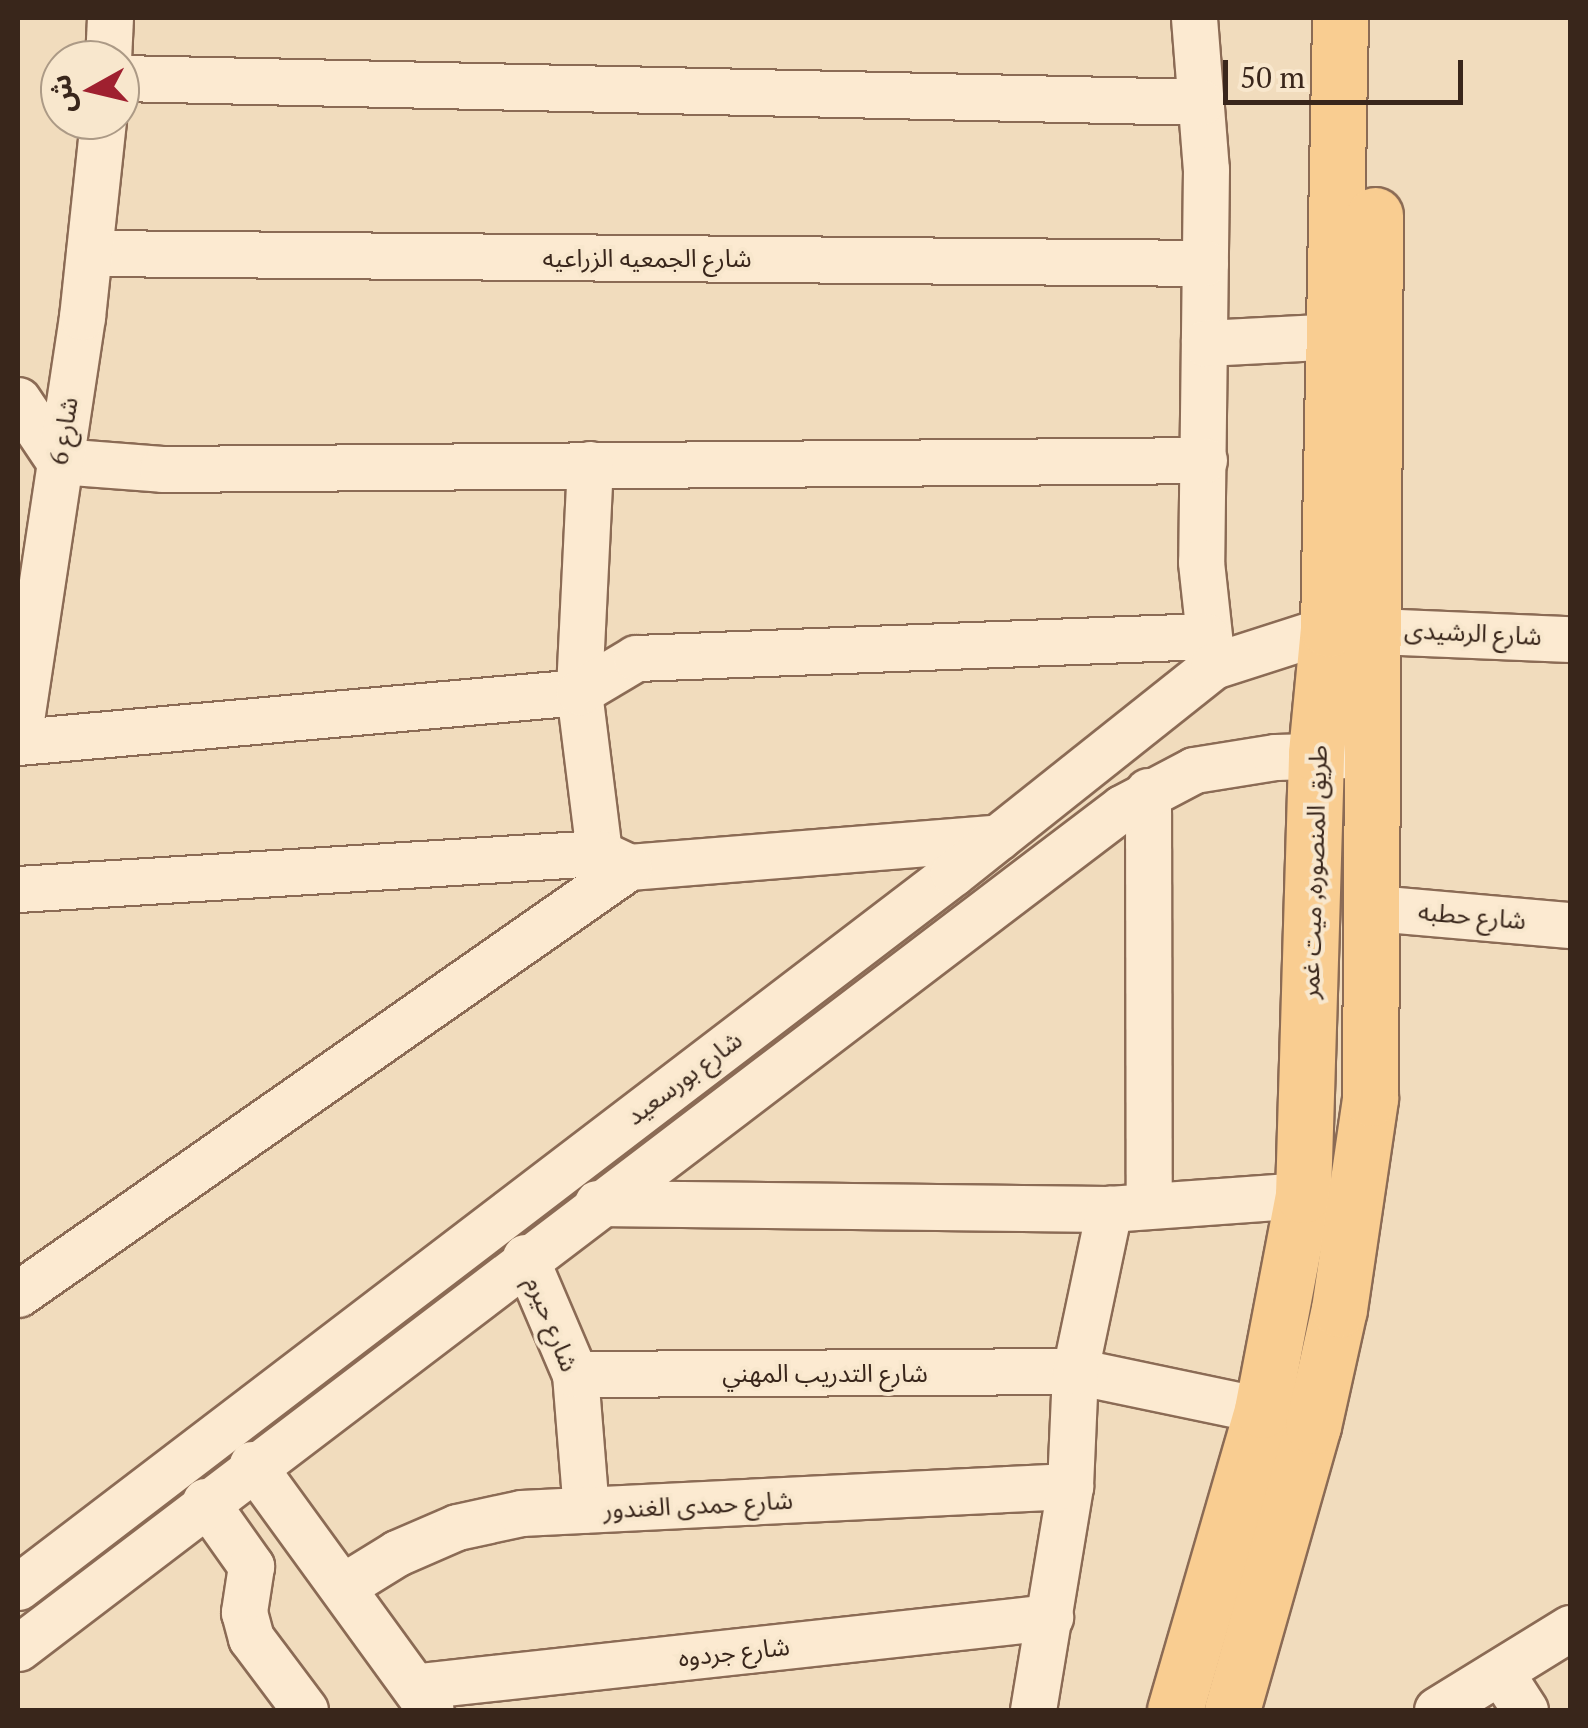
<!DOCTYPE html>
<meta charset="utf-8">
<style>
body{margin:0}
#map{position:relative;width:1588px;height:1728px;overflow:hidden;background:#f1dcbd;font-family:"PT Serif","Noto Sans Arabic",serif}
div>[style]{position:absolute}
[style*='--x']{left:calc(var(--x)*1px);top:calc(var(--y)*1px);width:calc(var(--w)*1px);rotate:calc(var(--a)*1deg)}
.roads{filter:drop-shadow(2px 0 #8b6b55) drop-shadow(-2px 0 #8b6b55) drop-shadow(0 2px #8b6b55) drop-shadow(0 -2px #8b6b55)}
.minor>*{height:45px;margin:-22.5px;padding:0 22.5px;transform-origin:22.5px;border-radius:22.5px;background:#fcead1}
.major>*{height:55px;margin:-27.5px;padding:0 27.5px;transform-origin:27.5px;border-radius:27.5px;background:#f9cd91}
span{translate:-50% -50%;white-space:nowrap;text-align:center;line-height:1.15;-webkit-text-stroke:8px #f8e7cd;paint-order:stroke}
.street-label{font-size:25px;color:#39261b}
.frame{position:absolute;inset:0;border:20px solid #39261b;pointer-events:none}
.north{position:absolute;left:40px;top:40px;width:100px;height:100px;box-sizing:border-box;background:#f8e7cd;border:2px solid #ac9a86;border-radius:50%;rotate:262deg;font-size:28px;font-weight:700;line-height:40px;text-align:center;color:#39261b}
.north::after{content:'';display:block;margin:auto;width:35px;height:45px;background:#9f202f;clip-path:polygon(50% 0,100% 100%,50% 72%,0 100%)}
.scale{position:absolute;left:1223px;top:60px;width:240px;height:45px;box-sizing:border-box;border:5px solid #39261b;border-top:0;padding-left:12px;font-size:30px;line-height:35px;white-space:nowrap;color:#39261b;-webkit-text-stroke:8px #f8e7cd;paint-order:stroke}
</style>
<div id="map">
<div class="roads">
<div class="minor">
<div style="--x:1194;--y:18;--w:151;--a:85.5"></div>
<div style="--x:1206;--y:169;--w:393;--a:90.7"></div>
<div style="--x:1201;--y:562;--w:103;--a:83.8"></div>
<div style="--x:108;--y:60;--w:42;--a:-87.3"></div>
<div style="--x:120;--y:78;--w:1081;--a:1.27"></div>
<div style="--x:89;--y:253;--w:1116;--a:0.51"></div>
<div style="--x:1204;--y:343;--w:132;--a:-3"></div>
<div style="--x:18;--y:400;--w:73;--a:56.1"></div>
<div style="--x:59;--y:461;--w:103;--a:4.4"></div>
<div style="--x:162;--y:469;--w:1042;--a:-0.49"></div>
<div style="--x:590;--y:464;--w:228;--a:92.8"></div>
<div style="--x:579;--y:692;--w:162;--a:82.9"></div>
<div style="--x:599;--y:853;--w:33;--a:25"></div>
<div style="--x:629;--y:867;--w:370;--a:-4.6"></div>
<div style="--x:18;--y:740;--w:428;--a:-81.4"></div>
<div style="--x:82;--y:317;--w:198;--a:-83.9"></div>
<div style="--x:18;--y:742;--w:563;--a:-5.09"></div>
<div style="--x:579;--y:692;--w:66;--a:-30.8"></div>
<div style="--x:636;--y:658;--w:570;--a:-2.21"></div>
<div style="--x:1148;--y:791;--w:414;--a:89.9"></div>
<div style="--x:18;--y:889;--w:582;--a:-3.55"></div>
<div style="--x:1374;--y:908;--w:197;--a:5"></div>
<div style="--x:597;--y:1203;--w:512;--a:0.67"></div>
<div style="--x:1109;--y:1209;--w:195;--a:-4.1"></div>
<div style="--x:525;--y:1257;--w:127;--a:66.9"></div>
<div style="--x:575;--y:1374;--w:136;--a:85.4"></div>
<div style="--x:18;--y:1294;--w:745;--a:-34.95"></div>
<div style="--x:575;--y:1374;--w:500;--a:-0.34"></div>
<div style="--x:1075;--y:1371;--w:191;--a:11.8"></div>
<div style="--x:252;--y:1464;--w:304;--a:54"></div>
<div style="--x:205;--y:1501;--w:80;--a:54.7"></div>
<div style="--x:251;--y:1566;--w:47;--a:98.7"></div>
<div style="--x:244;--y:1612;--w:27;--a:75"></div>
<div style="--x:251;--y:1638;--w:90;--a:53.1"></div>
<div style="--x:18;--y:1587;--w:1176;--a:-37.37"></div>
<div style="--x:953;--y:873;--w:332;--a:-38.5"></div>
<div style="--x:1213;--y:666;--w:121;--a:-17.8"></div>
<div style="--x:1328;--y:629;--w:242;--a:2.4"></div>
<div style="--x:342;--y:1587;--w:65;--a:-31.7"></div>
<div style="--x:397;--y:1553;--w:65;--a:-23.4"></div>
<div style="--x:457;--y:1527;--w:66;--a:-12.3"></div>
<div style="--x:521;--y:1513;--w:550;--a:-2.82"></div>
<div style="--x:18;--y:1648;--w:1387;--a:-37.27"></div>
<div style="--x:1122;--y:808;--w:81;--a:-27.8"></div>
<div style="--x:1194;--y:770;--w:82;--a:-9.1"></div>
<div style="--x:1275;--y:757;--w:76;--a:-1.5"></div>
<div style="--x:1501;--y:1673;--w:44;--a:57"></div>
<div style="--x:419;--y:1686;--w:635;--a:-6.24"></div>
<div style="--x:1033;--y:1710;--w:227;--a:-80.6"></div>
<div style="--x:1070;--y:1486;--w:115;--a:-87.5"></div>
<div style="--x:1075;--y:1371;--w:166;--a:-78.1"></div>
<div style="--x:1437;--y:1710;--w:156;--a:-31.7"></div>
</div>
<div class="major">
<div style="--x:1175;--y:1710;--w:312;--a:-73.8"></div>
<div style="--x:1262;--y:1410;--w:219;--a:-79.2"></div>
<div style="--x:1303;--y:1195;--w:442;--a:-88.3"></div>
<div style="--x:1316;--y:753;--w:125;--a:-84.5"></div>
<div style="--x:1328;--y:629;--w:611;--a:-88.87"></div>
<div style="--x:1232;--y:1710;--w:295;--a:-74.1"></div>
<div style="--x:1313;--y:1426;--w:120;--a:-77.5"></div>
<div style="--x:1339;--y:1309;--w:213;--a:-81.6"></div>
<div style="--x:1370;--y:1098;--w:883;--a:-89.68"></div>
</div>
</div>
<div class="street-label">
<span style="left:647px;top:258px">شارع الجمعيه الزراعيه</span>
<span style="left:64px;top:431px;rotate:-81deg">شارع 6</span>
<span style="left:1473px;top:633px;rotate:3deg">شارع الرشيدى</span>
<span style="left:1314px;top:872px;rotate:-88deg">طريق المنصوره, ميت غمر</span>
<span style="left:1472px;top:916px;rotate:5deg">شارع حطبه</span>
<span style="left:684px;top:1078px;rotate:-37deg">شارع بورسعيد</span>
<span style="left:552px;top:1324px;rotate:68deg">شارع حيرم</span>
<span style="left:825px;top:1373px">شارع التدريب المهني</span>
<span style="left:698px;top:1505px;rotate:-3deg">شارع حمدى الغندور</span>
<span style="left:734px;top:1652px;rotate:-6deg">شارع جردوه</span>
</div>
<div class="frame"></div>
<div class="north">ش</div>
<div class="scale">50 m</div>
</div>
